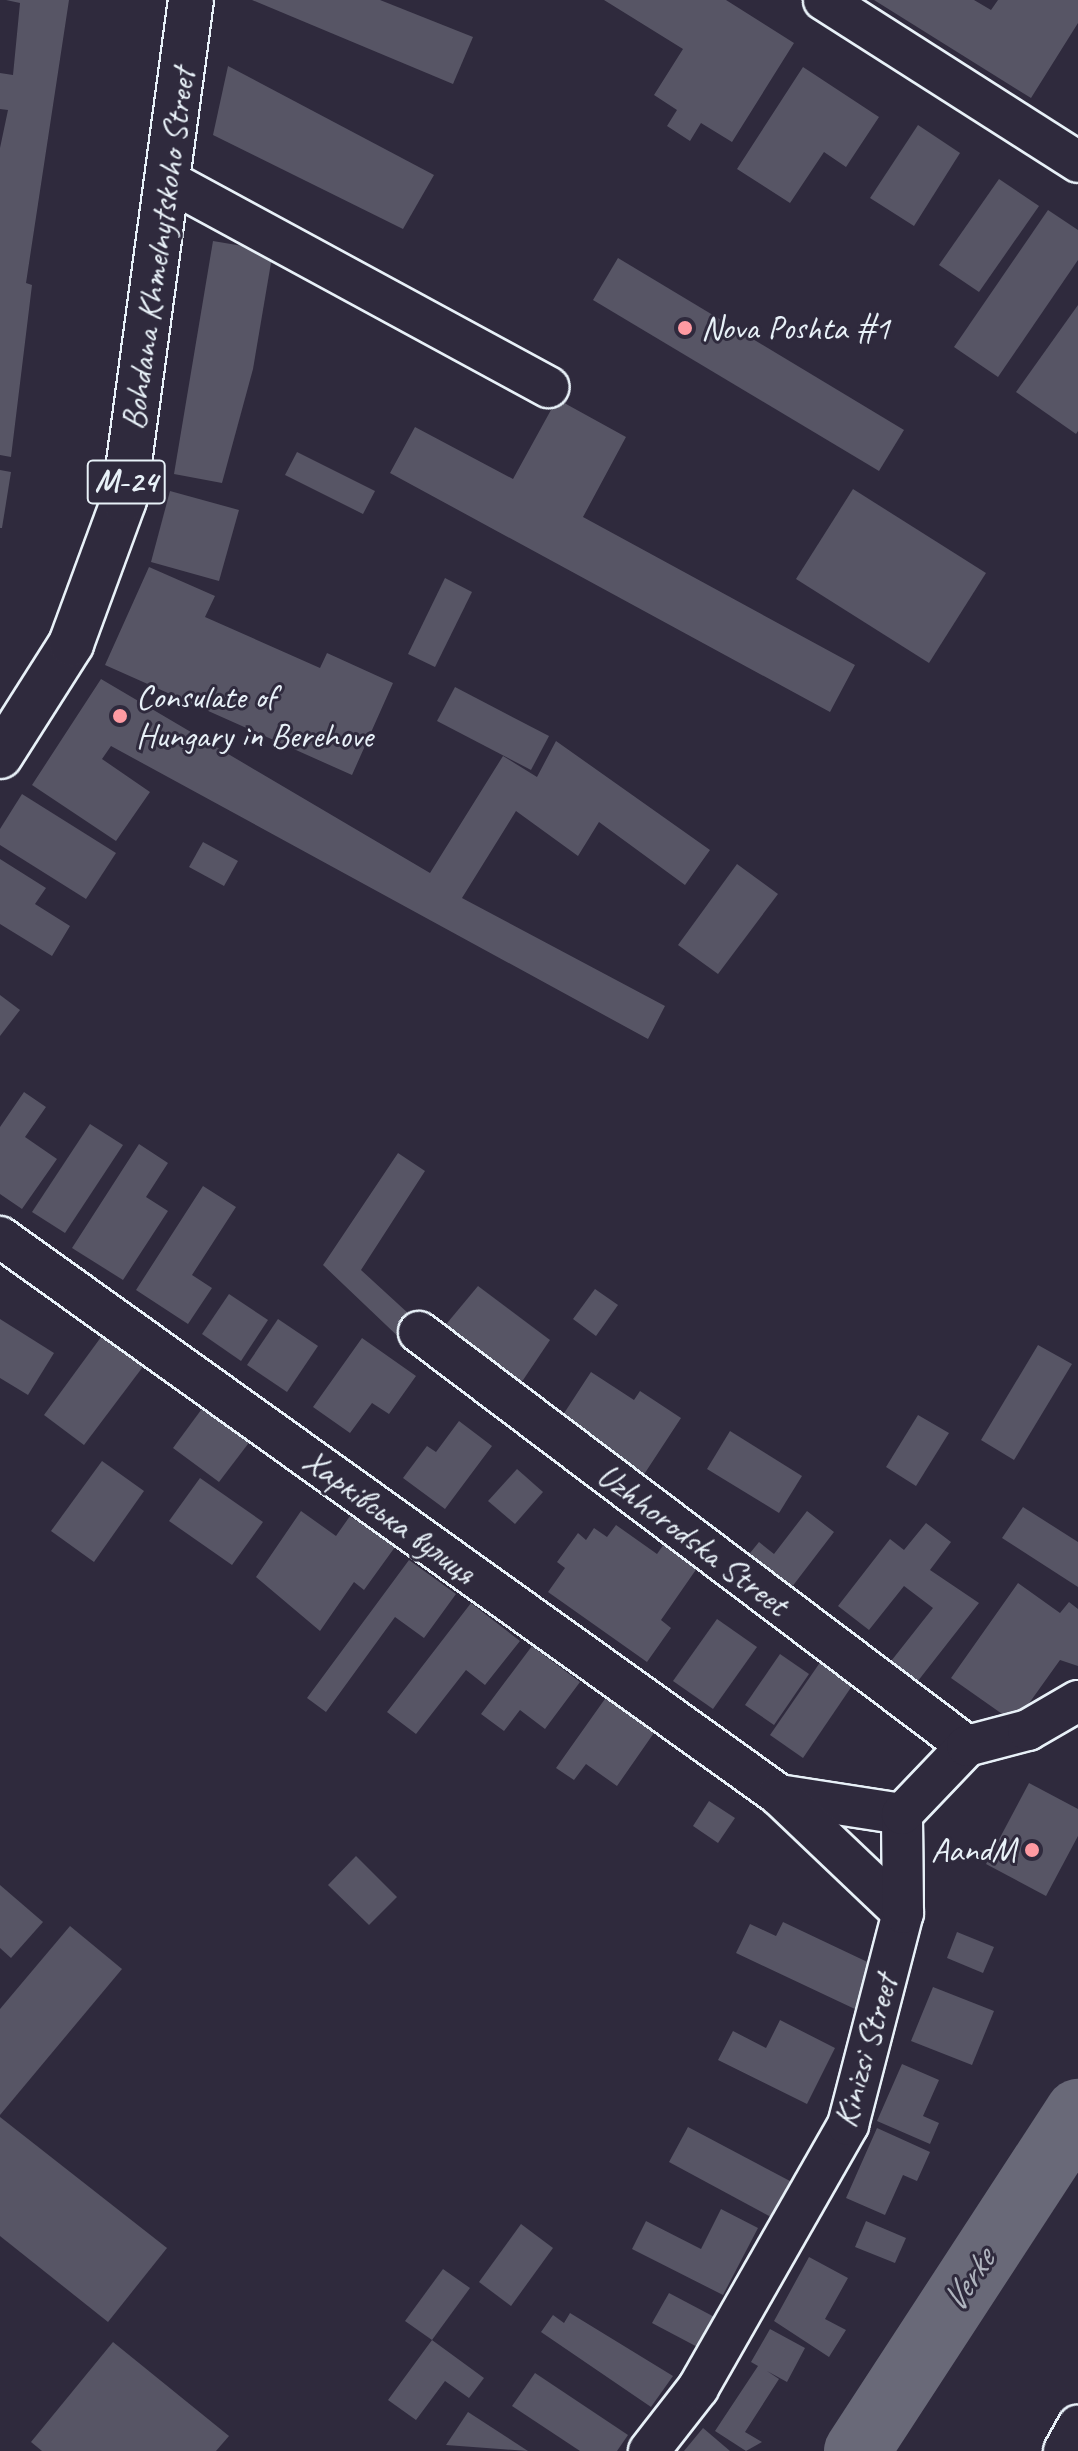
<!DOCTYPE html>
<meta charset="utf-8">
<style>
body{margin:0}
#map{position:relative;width:1078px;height:2451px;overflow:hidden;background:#2f2a3d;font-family:Caveat,sans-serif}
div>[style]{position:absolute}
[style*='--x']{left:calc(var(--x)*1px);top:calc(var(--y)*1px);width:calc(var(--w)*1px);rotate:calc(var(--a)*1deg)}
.river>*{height:66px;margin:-33px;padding:0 33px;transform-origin:33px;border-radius:33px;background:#696978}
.building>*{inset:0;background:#575565}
.roads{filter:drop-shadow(2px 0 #e8f1f8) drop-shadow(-2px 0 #e8f1f8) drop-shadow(0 2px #e8f1f8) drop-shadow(0 -2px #e8f1f8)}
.minor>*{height:40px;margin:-20px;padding:0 20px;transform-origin:20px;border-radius:20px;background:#2f2a3d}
.highway>*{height:44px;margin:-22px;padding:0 22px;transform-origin:22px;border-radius:22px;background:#2f2a3d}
.dots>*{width:22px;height:22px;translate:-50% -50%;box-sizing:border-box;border:4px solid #2f2a3d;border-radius:50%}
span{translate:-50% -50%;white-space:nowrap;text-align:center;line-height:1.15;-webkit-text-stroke:6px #2f2a3d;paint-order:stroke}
.shield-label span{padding:2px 6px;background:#2f2a3d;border:2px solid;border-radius:6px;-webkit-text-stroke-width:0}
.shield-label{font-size:32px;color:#e8f1f8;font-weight:700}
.street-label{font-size:34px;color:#e8f1f8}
.poi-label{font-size:34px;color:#e8f1f8}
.left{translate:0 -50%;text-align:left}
.right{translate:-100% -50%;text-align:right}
.water-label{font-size:36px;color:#afb4be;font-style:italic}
</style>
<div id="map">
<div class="river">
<div style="--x:857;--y:2451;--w:405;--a:-56.9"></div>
</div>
<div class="building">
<div style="clip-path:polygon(6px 0,69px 0,26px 283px,32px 285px,11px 457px,0 455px,0 148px,8px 110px,0 109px,0 73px,13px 75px,20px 3px)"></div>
<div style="clip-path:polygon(252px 0,380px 0,473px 37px,453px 84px)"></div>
<div style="clip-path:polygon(604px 0,726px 0,794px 43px,732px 142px,701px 123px,690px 141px,667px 126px,677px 110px,654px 95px,683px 49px)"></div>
<div style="clip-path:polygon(874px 0,974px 0,991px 10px,998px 0,1078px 0,1078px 23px,1031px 98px)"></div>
<div style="clip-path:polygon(228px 66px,434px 175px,403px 229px,213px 135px)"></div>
<div style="clip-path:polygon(803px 67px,879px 117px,846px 167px,824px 152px,790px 203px,737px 169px)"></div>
<div style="clip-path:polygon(918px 125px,960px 153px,914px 226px,870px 198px)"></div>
<div style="clip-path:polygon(999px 179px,1039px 206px,979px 292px,939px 265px)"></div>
<div style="clip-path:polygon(1048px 210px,1078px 230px,1078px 260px,998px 377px,954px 347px)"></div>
<div style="clip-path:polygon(213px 241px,273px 251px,253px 369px,222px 483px,174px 474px)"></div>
<div style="clip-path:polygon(618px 258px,904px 430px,879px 471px,593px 300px)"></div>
<div style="clip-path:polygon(1078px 305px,1078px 431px,1076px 434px,1016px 392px)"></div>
<div style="clip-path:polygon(557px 399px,626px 437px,583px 517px,855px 665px,830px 712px,390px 473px,415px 427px,513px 479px)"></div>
<div style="clip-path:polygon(297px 452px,375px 491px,363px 514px,285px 475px)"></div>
<div style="clip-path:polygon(0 470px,11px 472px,2px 528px,0 528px)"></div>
<div style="clip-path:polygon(853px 489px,986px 573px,929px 663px,796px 579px)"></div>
<div style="clip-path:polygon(170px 491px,239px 510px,219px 581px,151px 562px)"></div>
<div style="clip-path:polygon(149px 567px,215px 596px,205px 617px,320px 668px,327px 653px,393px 683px,352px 775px,105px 665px)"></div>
<div style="clip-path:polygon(445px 578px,472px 592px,435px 667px,408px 654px)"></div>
<div style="clip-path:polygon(101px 679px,430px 873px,503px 756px,537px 777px,556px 741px,710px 850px,685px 885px,599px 822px,578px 856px,516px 811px,462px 898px,665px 1006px,648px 1039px,111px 746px,102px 759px,150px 792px,116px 841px,32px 785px)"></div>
<div style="clip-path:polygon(455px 687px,549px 736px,531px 770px,437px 721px)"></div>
<div style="clip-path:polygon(22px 794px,116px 853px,86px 899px,0 845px,0 829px)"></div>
<div style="clip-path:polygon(203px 842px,238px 861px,224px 886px,189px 867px)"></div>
<div style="clip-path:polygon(0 859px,46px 888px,35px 904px,70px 926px,52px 956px,0 924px)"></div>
<div style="clip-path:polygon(737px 864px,778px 894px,718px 974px,678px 945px)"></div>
<div style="clip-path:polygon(0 995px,20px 1010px,0 1036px)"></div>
<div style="clip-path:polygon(24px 1092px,46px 1107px,25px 1137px,57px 1159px,22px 1209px,0 1194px,0 1127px)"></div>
<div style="clip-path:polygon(90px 1124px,123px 1145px,65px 1233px,32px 1212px)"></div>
<div style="clip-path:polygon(139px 1144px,168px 1163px,146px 1197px,168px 1211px,123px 1280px,72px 1248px)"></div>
<div style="clip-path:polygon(398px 1153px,425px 1171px,361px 1270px,421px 1325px,407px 1345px,323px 1265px)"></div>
<div style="clip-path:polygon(203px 1186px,236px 1207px,192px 1275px,212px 1288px,188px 1324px,136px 1290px)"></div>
<div style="clip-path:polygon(478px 1286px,550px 1340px,515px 1392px,438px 1334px)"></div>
<div style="clip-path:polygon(595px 1289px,618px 1305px,596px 1336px,573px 1319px)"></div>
<div style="clip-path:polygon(229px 1294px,268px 1320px,241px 1361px,202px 1334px)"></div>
<div style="clip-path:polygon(0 1319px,54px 1353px,28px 1395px,0 1378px)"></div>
<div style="clip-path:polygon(278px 1319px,318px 1346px,287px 1392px,247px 1365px)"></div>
<div style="clip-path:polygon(104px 1333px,145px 1364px,84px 1445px,44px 1415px)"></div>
<div style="clip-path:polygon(362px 1338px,416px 1376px,389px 1414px,372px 1403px,350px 1433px,313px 1407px)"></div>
<div style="clip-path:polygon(1038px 1345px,1072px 1364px,1014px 1460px,981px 1440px)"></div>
<div style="clip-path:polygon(591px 1372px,634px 1400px,640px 1391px,681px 1418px,641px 1479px,557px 1424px)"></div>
<div style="clip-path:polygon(204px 1406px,251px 1440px,219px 1482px,173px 1448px)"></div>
<div style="clip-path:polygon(918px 1415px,949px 1433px,916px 1486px,886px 1467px)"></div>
<div style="clip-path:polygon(459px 1421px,492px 1446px,445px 1509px,403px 1478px,427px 1446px,436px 1452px)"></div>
<div style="clip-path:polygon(730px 1431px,802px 1476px,779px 1513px,707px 1469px)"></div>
<div style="clip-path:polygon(102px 1461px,144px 1491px,94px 1562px,51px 1531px)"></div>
<div style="clip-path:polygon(517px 1469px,543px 1492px,515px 1524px,488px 1501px)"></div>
<div style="clip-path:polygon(200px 1478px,263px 1522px,232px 1565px,169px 1521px)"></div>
<div style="clip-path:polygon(1023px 1507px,1078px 1542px,1078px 1587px,1002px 1538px)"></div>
<div style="clip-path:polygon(301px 1511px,336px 1536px,350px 1516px,395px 1547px,364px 1590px,354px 1582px,320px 1631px,256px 1577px)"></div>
<div style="clip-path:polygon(807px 1511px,834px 1532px,785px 1596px,742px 1563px,759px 1542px,774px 1554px)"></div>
<div style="clip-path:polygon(926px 1523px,951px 1542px,930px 1570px,979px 1603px,914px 1686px,888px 1665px,933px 1608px,904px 1586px,869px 1630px,838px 1606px,890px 1539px,904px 1550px)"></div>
<div style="clip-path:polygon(616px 1525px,657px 1554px,669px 1537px,702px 1561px,661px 1620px,671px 1628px,647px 1662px,548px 1592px,565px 1568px,557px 1562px,578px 1533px,586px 1540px,594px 1528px,607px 1537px)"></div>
<div style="clip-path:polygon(409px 1560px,456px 1594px,424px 1638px,395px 1617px,326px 1712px,307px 1698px)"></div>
<div style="clip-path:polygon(1018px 1583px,1060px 1613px,1069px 1602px,1078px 1609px,1078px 1666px,1060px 1660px,1015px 1723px,951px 1678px)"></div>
<div style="clip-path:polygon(471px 1603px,520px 1641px,485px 1685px,466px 1670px,416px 1734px,387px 1712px)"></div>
<div style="clip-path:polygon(717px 1619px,757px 1647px,713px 1709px,673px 1681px)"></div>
<div style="clip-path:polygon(532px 1646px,580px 1682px,545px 1729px,520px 1710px,504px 1731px,481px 1714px)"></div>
<div style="clip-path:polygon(780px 1654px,809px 1674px,774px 1725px,745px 1705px)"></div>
<div style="clip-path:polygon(821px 1661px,854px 1683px,803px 1758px,770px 1735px)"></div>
<div style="clip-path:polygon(607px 1696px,656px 1730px,617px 1786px,586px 1764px,574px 1780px,556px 1768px)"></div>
<div style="clip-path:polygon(1029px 1783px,1078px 1809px,1078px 1836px,1046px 1896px,986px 1864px)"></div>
<div style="clip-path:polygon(709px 1801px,735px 1818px,718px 1843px,693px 1826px)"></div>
<div style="clip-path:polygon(356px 1856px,397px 1897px,369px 1925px,328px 1885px)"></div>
<div style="clip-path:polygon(0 1885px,43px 1922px,11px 1958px,0 1948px)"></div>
<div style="clip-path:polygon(783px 1922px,878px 1967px,857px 2010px,736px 1953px,750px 1924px,776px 1936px)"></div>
<div style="clip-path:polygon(70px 1926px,122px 1969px,0 2115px,0 2009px)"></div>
<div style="clip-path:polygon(957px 1932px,994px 1947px,983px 1973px,947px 1958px)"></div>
<div style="clip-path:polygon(933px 1987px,994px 2011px,972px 2065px,911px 2041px)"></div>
<div style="clip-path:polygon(780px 2020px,835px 2048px,807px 2104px,718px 2060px,733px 2031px,766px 2048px)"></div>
<div style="clip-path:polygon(902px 2064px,939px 2080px,923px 2116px,939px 2123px,930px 2144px,877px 2121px)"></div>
<div style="clip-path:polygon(0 2117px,167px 2248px,108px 2322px,0 2236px)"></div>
<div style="clip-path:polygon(688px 2127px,790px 2181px,771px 2217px,669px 2162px)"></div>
<div style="clip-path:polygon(877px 2128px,930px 2152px,917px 2181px,903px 2175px,885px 2215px,846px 2198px)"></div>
<div style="clip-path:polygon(721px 2209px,758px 2228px,723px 2295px,632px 2249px,646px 2221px,701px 2249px)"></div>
<div style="clip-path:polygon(866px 2221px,906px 2238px,895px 2263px,855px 2247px)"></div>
<div style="clip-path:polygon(521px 2224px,553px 2248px,511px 2306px,479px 2282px)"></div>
<div style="clip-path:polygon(809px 2257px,848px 2278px,825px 2319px,846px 2330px,829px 2357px,774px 2321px)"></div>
<div style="clip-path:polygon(443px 2269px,470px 2288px,432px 2340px,405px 2321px)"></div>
<div style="clip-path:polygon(669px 2293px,722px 2321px,705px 2351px,652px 2323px)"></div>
<div style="clip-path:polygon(570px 2313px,673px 2376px,651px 2407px,541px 2332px,553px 2315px,564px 2323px)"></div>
<div style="clip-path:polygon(770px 2329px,805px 2348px,787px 2382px,767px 2371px,779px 2379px,745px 2432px,762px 2442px,746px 2451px,715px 2431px,758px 2366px,751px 2362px)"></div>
<div style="clip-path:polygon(432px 2340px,484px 2378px,469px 2398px,445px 2381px,416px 2420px,388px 2400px)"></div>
<div style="clip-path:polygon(113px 2342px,229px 2436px,216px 2451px,42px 2451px,31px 2442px)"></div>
<div style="clip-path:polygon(535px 2373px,628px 2435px,617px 2451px,580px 2451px,512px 2406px)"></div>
<div style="clip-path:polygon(468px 2412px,528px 2451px,446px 2445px)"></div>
<div style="clip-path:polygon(703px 2428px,730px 2451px,684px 2451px)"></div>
</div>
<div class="roads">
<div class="minor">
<div style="--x:824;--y:0;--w:301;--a:32.5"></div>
<div style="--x:167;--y:180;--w:434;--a:28.5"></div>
<div style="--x:0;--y:1237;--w:958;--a:35.61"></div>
<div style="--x:779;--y:1795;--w:124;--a:8.8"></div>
<div style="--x:419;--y:1332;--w:687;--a:37.07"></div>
<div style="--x:779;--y:1795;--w:171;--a:43.6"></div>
<div style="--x:649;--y:2451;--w:80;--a:-52.1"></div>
<div style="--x:698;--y:2388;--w:303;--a:-60.3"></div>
<div style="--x:848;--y:2125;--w:219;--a:-75.5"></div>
<div style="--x:903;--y:1913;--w:99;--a:-90.6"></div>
<div style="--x:902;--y:1814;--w:94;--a:-46.3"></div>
<div style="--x:967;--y:1746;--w:63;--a:-14.7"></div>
<div style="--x:1028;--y:1730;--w:58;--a:-30.1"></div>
<div style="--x:1064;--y:2451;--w:29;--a:-61"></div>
</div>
<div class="highway">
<div style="--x:0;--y:756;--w:133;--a:-57.6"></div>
<div style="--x:71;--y:644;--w:153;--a:-69.8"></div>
<div style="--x:124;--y:500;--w:504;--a:-82.37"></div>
</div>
</div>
<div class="dots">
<div style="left:685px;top:328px;background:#ff9aa2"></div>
<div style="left:120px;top:716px;background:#ff9aa2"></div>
<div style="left:1032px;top:1850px;background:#ff9aa2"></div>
</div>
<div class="shield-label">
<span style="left:126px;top:482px">М-24</span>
</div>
<div class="street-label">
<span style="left:158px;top:249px;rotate:-82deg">Bohdana Khmelnytskoho Street</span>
<span style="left:390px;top:1516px;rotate:36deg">Харківська вулиця</span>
<span style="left:693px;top:1539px;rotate:37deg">Uzhhorodska Street</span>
<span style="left:865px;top:2051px;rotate:-74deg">Kinizsi Street</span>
</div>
<div class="poi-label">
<span class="left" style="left:701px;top:328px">Nova Poshta #1</span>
<span class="left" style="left:136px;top:716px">Consulate of<br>Hungary in Berehove</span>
<span class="right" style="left:1016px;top:1850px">AandM</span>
</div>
<div class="water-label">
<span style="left:968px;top:2281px;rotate:-57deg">Verke</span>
</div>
</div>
